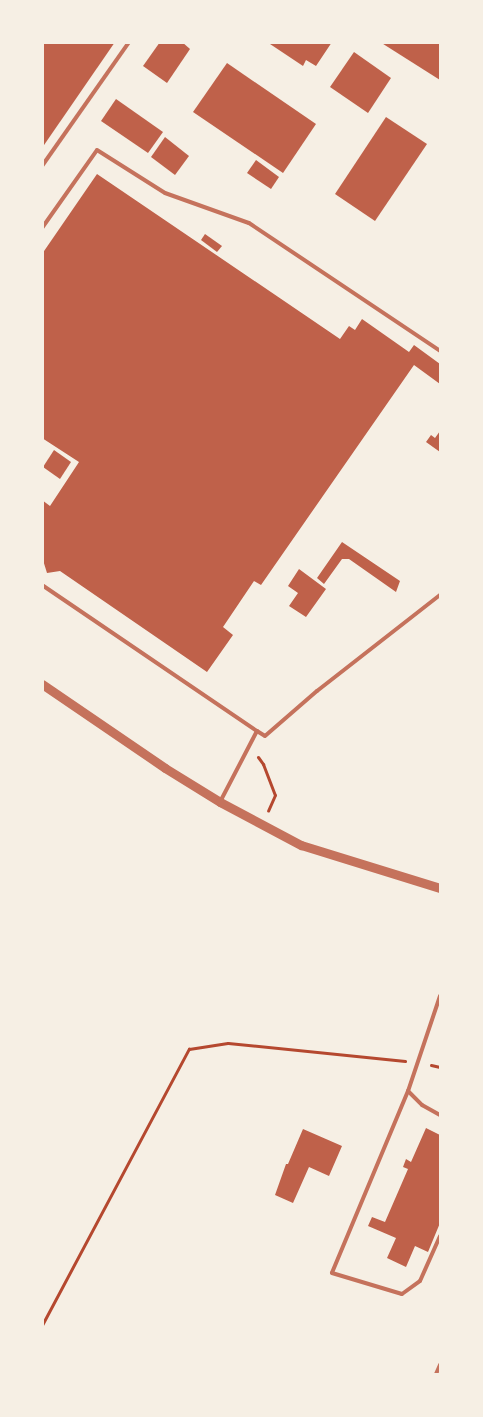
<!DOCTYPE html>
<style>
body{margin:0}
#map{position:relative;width:483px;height:1417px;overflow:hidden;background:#f6efe4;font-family:Barlow,sans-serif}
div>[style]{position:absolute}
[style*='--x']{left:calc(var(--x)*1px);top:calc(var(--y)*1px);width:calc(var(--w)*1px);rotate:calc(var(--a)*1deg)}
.building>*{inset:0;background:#bf614a}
.path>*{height:3px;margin:-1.5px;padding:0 1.5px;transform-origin:1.5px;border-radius:1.5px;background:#b5482f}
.service>*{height:4px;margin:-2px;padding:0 2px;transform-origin:2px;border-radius:2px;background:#c5725c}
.tertiary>*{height:9px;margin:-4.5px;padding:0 4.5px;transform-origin:4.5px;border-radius:4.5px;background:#c5725c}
span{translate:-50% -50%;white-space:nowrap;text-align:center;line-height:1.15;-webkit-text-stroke:4px #f6efe4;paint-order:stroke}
.frame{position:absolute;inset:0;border:44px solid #f6efe4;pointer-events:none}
</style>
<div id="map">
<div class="building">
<div style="clip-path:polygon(42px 42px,115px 42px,42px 148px)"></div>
<div style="clip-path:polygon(160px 42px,182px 42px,190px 49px,167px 83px,143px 66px)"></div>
<div style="clip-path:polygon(267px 42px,332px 42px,316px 66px,306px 60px,303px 66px)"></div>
<div style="clip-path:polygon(380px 42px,440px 42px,440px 80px)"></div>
<div style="clip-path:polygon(354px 52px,391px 78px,368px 113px,330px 87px)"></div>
<div style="clip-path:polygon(227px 63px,316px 124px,283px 173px,193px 112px)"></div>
<div style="clip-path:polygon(116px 99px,163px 132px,148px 153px,101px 121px)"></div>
<div style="clip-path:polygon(386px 117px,427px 144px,375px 221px,335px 194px)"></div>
<div style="clip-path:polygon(165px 137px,189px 156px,175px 175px,151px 157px)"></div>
<div style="clip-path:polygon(256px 160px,279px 177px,271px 189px,247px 173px)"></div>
<div style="clip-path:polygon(97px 174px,340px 339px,349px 326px,355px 330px,362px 319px,409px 352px,414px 345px,440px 364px,440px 384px,414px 365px,261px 585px,254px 581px,223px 627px,233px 635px,207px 672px,60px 571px,47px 573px,42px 557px,42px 500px,50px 506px,79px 462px,42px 438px,42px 254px)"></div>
<div style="clip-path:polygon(205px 234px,222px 246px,217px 252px,201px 240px)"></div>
<div style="clip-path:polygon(440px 431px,440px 452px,426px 442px,431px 435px,435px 438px)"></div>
<div style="clip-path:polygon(54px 450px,71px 462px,60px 479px,43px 467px)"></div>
<div style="clip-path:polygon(342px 542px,400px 581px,396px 592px,349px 559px,342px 559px,324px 584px,317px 578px)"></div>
<div style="clip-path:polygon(299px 569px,326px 589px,306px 617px,289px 606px,298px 593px,288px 586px)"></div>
<div style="clip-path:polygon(426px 1128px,440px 1135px,440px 1223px,428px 1252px,415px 1246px,406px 1267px,387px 1258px,396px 1238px,368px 1226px,372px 1217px,385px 1222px,408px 1169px,403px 1167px,406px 1159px,411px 1162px)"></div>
<div style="clip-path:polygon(303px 1129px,342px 1146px,329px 1176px,309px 1167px,293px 1203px,275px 1195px,286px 1164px,288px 1164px)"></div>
</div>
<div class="path">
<div style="--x:258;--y:757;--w:9;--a:54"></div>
<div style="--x:263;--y:764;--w:33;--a:69"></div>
<div style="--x:275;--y:795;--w:17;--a:114"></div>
<div style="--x:431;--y:1065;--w:9;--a:13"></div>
<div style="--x:42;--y:1325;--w:313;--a:-62"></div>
<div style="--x:189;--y:1049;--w:39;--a:-9"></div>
<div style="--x:228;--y:1043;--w:178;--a:5.8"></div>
</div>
<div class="service">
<div style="--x:42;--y:166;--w:151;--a:-54.9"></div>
<div style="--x:42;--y:228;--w:95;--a:-54.8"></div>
<div style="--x:97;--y:150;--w:80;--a:32.3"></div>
<div style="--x:165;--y:193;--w:89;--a:19.7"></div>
<div style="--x:249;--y:223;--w:230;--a:33.8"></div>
<div style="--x:42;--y:585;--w:260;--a:34.2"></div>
<div style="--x:220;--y:802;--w:80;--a:-62.5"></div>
<div style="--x:257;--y:731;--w:9;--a:32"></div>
<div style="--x:265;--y:736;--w:69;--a:-40.9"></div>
<div style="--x:317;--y:691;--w:156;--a:-38"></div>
<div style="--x:440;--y:996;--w:100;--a:108.6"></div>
<div style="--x:408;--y:1091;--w:197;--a:112.7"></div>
<div style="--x:332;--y:1273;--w:73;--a:16.7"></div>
<div style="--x:402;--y:1294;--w:22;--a:-36"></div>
<div style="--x:420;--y:1281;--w:49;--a:-66"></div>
<div style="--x:408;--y:1091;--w:20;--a:45"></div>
<div style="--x:422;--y:1105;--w:21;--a:29"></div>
<div style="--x:436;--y:1374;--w:10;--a:-66"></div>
</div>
<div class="tertiary">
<div style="--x:42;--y:684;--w:149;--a:34.3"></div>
<div style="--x:165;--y:768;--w:65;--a:31.7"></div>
<div style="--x:220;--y:802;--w:92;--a:28"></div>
<div style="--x:301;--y:845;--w:145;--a:17.2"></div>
</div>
<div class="frame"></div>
</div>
